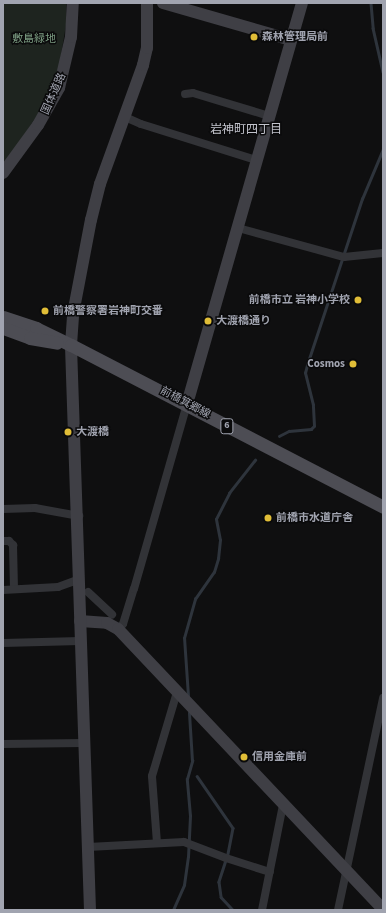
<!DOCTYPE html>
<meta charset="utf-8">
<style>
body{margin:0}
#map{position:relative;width:386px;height:913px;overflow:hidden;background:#0f0f10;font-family:"Source Sans 3","Noto Sans JP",sans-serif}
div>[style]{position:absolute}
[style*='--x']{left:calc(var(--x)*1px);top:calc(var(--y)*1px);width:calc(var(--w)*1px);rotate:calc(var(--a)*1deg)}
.green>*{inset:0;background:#1e241f}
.stream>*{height:2.5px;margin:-1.25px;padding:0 1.25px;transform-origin:1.25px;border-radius:1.25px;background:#2e343c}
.street>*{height:8px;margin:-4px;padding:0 4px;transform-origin:4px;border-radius:4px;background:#323337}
.secondary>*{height:12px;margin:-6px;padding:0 6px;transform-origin:6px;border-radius:6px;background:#3f3f45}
.primary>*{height:13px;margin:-6.5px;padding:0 6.5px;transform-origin:6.5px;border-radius:6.5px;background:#4d4d54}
.dots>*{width:11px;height:11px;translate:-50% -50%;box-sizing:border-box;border:2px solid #0a0a0b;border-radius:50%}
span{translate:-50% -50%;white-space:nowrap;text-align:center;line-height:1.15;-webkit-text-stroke:3px #0a0a0b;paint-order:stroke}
.shield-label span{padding:1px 3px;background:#0a0a0b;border:1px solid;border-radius:3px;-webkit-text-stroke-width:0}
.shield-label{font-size:10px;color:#a1a4b0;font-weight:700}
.poi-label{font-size:11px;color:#a1a4b0;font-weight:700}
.left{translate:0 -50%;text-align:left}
.right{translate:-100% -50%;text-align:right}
.park-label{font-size:11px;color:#7a9a80}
.street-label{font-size:11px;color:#a1a4b0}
.neighbourhood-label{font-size:12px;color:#c2c3cc}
.frame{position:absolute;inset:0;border:4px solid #a1a4b0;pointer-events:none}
</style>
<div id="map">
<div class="green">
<div style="clip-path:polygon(3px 3px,66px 3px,66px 25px,57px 79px,46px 103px,3px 165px)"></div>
</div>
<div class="stream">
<div style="--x:371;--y:3;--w:25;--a:85"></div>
<div style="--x:373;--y:28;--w:45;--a:77.2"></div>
<div style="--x:279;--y:436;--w:11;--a:-27"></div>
<div style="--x:289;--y:431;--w:22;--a:-5"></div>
<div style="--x:311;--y:429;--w:4;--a:-45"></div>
<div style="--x:314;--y:426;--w:21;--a:-93"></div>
<div style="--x:313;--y:405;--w:33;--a:-104"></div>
<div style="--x:305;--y:373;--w:8;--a:-76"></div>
<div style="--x:307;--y:365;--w:175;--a:-71.7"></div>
<div style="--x:362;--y:199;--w:54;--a:-67.2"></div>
<div style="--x:188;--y:696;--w:58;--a:-93.9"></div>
<div style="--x:184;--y:638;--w:41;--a:-74.2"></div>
<div style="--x:195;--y:599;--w:33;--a:-55"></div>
<div style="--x:214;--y:572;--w:14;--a:-73"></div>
<div style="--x:218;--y:559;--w:19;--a:-84"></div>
<div style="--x:220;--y:540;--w:21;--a:-101"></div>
<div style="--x:216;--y:519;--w:29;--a:-63"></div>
<div style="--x:229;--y:493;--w:42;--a:-51.8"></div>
<div style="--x:197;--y:776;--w:63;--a:55.3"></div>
<div style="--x:233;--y:828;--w:31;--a:101"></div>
<div style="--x:226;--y:860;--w:23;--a:108"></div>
<div style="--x:219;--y:882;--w:15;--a:82"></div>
<div style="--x:221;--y:897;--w:18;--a:47"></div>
<div style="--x:173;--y:910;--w:27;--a:-66"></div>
<div style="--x:184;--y:885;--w:28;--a:-82"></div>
<div style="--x:188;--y:857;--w:41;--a:-87.2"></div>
<div style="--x:190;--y:816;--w:37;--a:-95"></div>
<div style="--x:187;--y:779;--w:19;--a:-74"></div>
<div style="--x:192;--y:761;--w:48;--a:-93.6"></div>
</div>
<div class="street">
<div style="--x:185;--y:94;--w:8;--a:-7"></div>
<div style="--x:193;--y:93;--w:79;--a:16.8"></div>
<div style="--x:125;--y:117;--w:17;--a:24"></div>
<div style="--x:141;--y:124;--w:121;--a:17.4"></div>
<div style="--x:238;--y:228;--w:110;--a:15.3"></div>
<div style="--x:344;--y:257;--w:39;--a:-6"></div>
<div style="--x:3;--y:509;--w:32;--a:-2"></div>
<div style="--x:35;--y:508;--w:45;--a:10.3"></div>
<div style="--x:3;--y:541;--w:6;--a:0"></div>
<div style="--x:9;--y:541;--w:6;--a:45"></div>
<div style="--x:13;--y:545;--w:44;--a:88.7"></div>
<div style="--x:3;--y:590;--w:55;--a:-3.1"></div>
<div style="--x:58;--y:587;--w:23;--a:-20"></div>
<div style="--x:88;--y:592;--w:33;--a:43"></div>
<div style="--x:118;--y:629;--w:7;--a:-45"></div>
<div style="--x:123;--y:624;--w:37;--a:-73"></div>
<div style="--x:134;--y:589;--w:192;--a:-74"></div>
<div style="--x:3;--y:643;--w:77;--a:-1.5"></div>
<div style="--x:3;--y:744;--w:80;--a:-0.7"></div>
<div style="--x:157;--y:843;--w:67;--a:-94.3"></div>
<div style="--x:152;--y:776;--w:88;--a:-73.4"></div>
<div style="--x:88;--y:847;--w:96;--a:-3"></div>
<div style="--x:184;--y:842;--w:45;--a:20.9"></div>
<div style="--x:226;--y:858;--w:46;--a:17.7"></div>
<div style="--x:262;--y:910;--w:107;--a:-78.7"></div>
<div style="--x:338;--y:910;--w:217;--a:-78"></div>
</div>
<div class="secondary">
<div style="--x:163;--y:3;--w:133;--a:16.1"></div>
<div style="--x:3;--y:173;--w:59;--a:-53.9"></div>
<div style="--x:38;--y:125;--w:43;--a:-60.4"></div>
<div style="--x:59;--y:88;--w:52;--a:-76.8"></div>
<div style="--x:71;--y:37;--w:34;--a:-87"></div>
<div style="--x:187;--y:404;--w:417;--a:-74"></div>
<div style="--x:80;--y:621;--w:27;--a:4"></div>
<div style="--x:107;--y:623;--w:13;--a:29"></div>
<div style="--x:118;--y:629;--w:386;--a:46.6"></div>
<div style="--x:90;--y:910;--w:565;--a:-91.93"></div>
<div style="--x:71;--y:345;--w:31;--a:-86"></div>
<div style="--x:73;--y:314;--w:96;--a:-79.2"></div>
<div style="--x:91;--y:220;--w:37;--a:-76"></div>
<div style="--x:100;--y:184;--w:127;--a:-70.1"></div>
<div style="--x:143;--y:65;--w:17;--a:-77"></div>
<div style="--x:147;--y:48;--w:45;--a:-90"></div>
</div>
<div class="primary">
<div style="--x:3;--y:317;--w:35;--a:18"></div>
<div style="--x:36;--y:328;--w:39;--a:26"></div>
<div style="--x:71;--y:345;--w:352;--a:27.4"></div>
<div style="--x:3;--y:328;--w:29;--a:20"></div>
<div style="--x:30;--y:338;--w:27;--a:10"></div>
</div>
<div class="dots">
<div style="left:254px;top:37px;background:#e0bd37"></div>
<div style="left:358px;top:300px;background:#e0bd37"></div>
<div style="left:45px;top:311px;background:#e0bd37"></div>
<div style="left:208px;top:321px;background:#e0bd37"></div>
<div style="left:353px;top:364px;background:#e0bd37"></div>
<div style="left:68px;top:432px;background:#e0bd37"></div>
<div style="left:268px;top:518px;background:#e0bd37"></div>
<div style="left:244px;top:757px;background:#e0bd37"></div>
</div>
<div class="shield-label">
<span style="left:227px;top:426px">6</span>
</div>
<div class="poi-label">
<span class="left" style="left:262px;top:37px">森林管理局前</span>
<span class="right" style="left:350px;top:300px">前橋市立 岩神小学校</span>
<span class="left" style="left:53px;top:311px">前橋警察署岩神町交番</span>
<span class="left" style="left:216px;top:321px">大渡橋通り</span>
<span class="right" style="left:345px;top:364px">Cosmos</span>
<span class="left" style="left:76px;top:432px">大渡橋</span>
<span class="left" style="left:276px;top:518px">前橋市水道庁舎</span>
<span class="left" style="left:252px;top:757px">信用金庫前</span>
</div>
<div class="park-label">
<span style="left:34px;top:39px">敷島緑地</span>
</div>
<div class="street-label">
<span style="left:54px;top:94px;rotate:-66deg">国体道路</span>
<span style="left:185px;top:403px;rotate:28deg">前橋箕郷線</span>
</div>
<div class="neighbourhood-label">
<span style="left:246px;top:130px">岩神町四丁目</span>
</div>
<div class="frame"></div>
</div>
